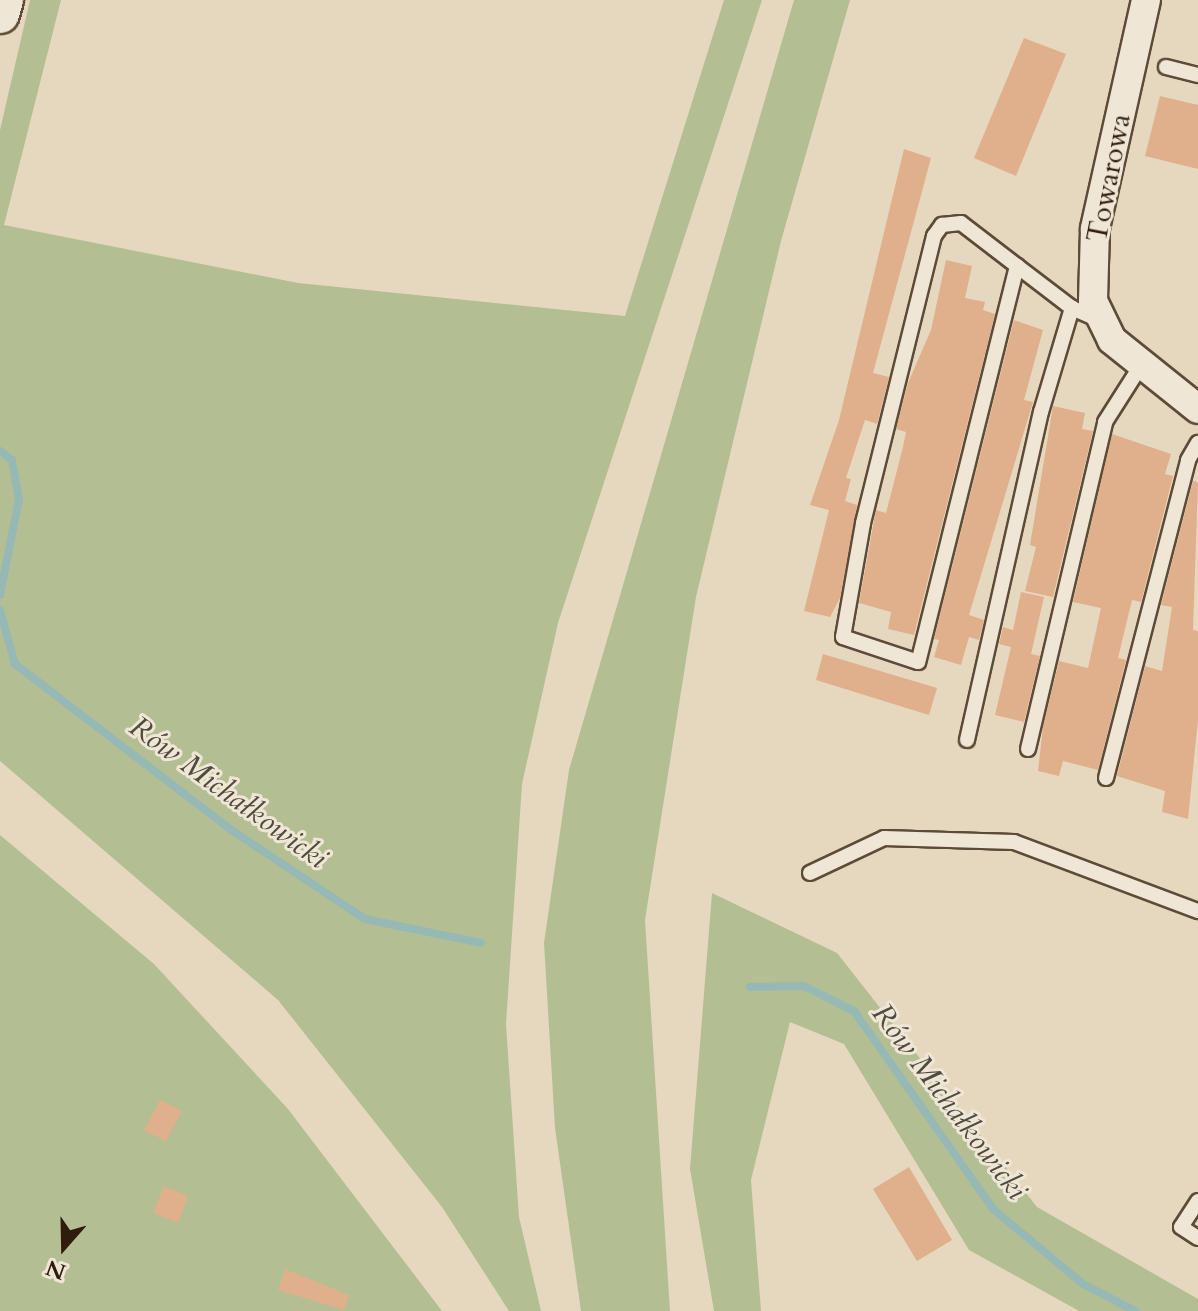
<!DOCTYPE html>
<meta charset="utf-8">
<style>
body{margin:0}
#map{position:relative;width:1198px;height:1311px;overflow:hidden;background:#e6d8be;font-family:Cardo,serif}
div>[style]{position:absolute}
[style*='--x']{left:calc(var(--x)*1px);top:calc(var(--y)*1px);width:calc(var(--w)*1px);rotate:calc(var(--a)*1deg)}
.green>*{inset:0;background:#b3bf93}
.stream>*{height:8px;margin:-4px;padding:0 4px;transform-origin:4px;border-radius:4px;background:#96b9b6}
.building>*{inset:0;background:#e0af8c}
.roads{filter:drop-shadow(2px 0 #5d4b38) drop-shadow(-2px 0 #5d4b38) drop-shadow(0 2px #5d4b38) drop-shadow(0 -2px #5d4b38)}
.lane>*{height:14px;margin:-7px;padding:0 7px;transform-origin:7px;border-radius:7px;background:#efe6d5}
.street>*{height:28px;margin:-14px;padding:0 14px;transform-origin:14px;border-radius:14px;background:#efe6d5}
.secondary>*{height:38px;margin:-19px;padding:0 19px;transform-origin:19px;border-radius:19px;background:#efe6d5}
span{translate:-50% -50%;white-space:nowrap;text-align:center;line-height:1.15;-webkit-text-stroke:6px #efe6d5;paint-order:stroke}
.street-label{font-size:28px;color:#2f1c0c}
.water-label{font-size:30px;color:#4e4b3f;font-style:italic}
.north{position:absolute;left:24px;top:1207px;width:80px;height:80px;-webkit-text-stroke:6px #efe6d5;paint-order:stroke;rotate:200deg;font-size:22px;font-weight:700;line-height:32px;text-align:center;color:#2f1c0c}
.north::after{content:'';display:block;margin:auto;width:28px;height:36px;background:#2f1c0c;clip-path:polygon(50% 0,100% 100%,50% 72%,0 100%)}
</style>
<div id="map">
<div class="green">
<div style="clip-path:polygon(30px 0,61px 0,4px 225px,298px 283px,625px 316px,724px 0,762px 0,558px 623px,522px 784px,506px 1024px,519px 1217px,541px 1311px,509px 1311px,442px 1207px,278px 1000px,0 761px,0 130px)"></div>
<div style="clip-path:polygon(794px 0,850px 0,781px 241px,696px 597px,645px 920px,670px 1311px,581px 1311px,555px 1128px,544px 943px,569px 770px)"></div>
<div style="clip-path:polygon(0 835px,154px 964px,288px 1109px,442px 1311px,0 1311px)"></div>
<div style="clip-path:polygon(712px 893px,837px 953px,1037px 1207px,1198px 1299px,1198px 1311px,1079px 1311px,969px 1250px,844px 1044px,790px 1022px,751px 1180px,761px 1311px,714px 1311px,690px 1169px)"></div>
</div>
<div class="stream">
<div style="--x:0;--y:451;--w:15;--a:37"></div>
<div style="--x:12;--y:460;--w:40;--a:80"></div>
<div style="--x:19;--y:499;--w:98;--a:101.2"></div>
<div style="--x:0;--y:610;--w:56;--a:74.5"></div>
<div style="--x:15;--y:664;--w:271;--a:37.5"></div>
<div style="--x:230;--y:829;--w:162;--a:33.7"></div>
<div style="--x:365;--y:919;--w:118;--a:11.7"></div>
<div style="--x:750;--y:987;--w:54;--a:-1.1"></div>
<div style="--x:804;--y:986;--w:56;--a:26.6"></div>
<div style="--x:854;--y:1011;--w:242;--a:54.9"></div>
<div style="--x:993;--y:1209;--w:117;--a:39.8"></div>
<div style="--x:1083;--y:1284;--w:59;--a:27.4"></div>
</div>
<div class="building">
<div style="clip-path:polygon(1024px 38px,1066px 54px,1016px 176px,974px 158px)"></div>
<div style="clip-path:polygon(1160px 96px,1198px 105px,1198px 169px,1145px 156px)"></div>
<div style="clip-path:polygon(904px 149px,931px 158px,873px 373px,889px 377px,877px 424px,865px 420px,846px 478px,851px 479px,845px 501px,857px 505px,840px 598px,830px 617px,804px 611px,829px 510px,810px 505px,839px 420px)"></div>
<div style="clip-path:polygon(946px 260px,972px 266px,965px 298px,985px 302px,983px 310px,995px 314px,914px 635px,888px 629px,891px 612px,859px 603px,876px 510px,886px 513px,903px 447px,906px 432px,896px 429px,908px 383px,931px 330px)"></div>
<div style="clip-path:polygon(1014px 320px,1043px 330px,1024px 400px,1033px 402px,969px 615px,984px 620px,979px 640px,969px 637px,961px 665px,934px 657px,939px 640px,934px 639px)"></div>
<div style="clip-path:polygon(1053px 406px,1085px 413px,1082px 429px,1093px 431px,1053px 597px,1025px 591px,1036px 547px,1030px 545px)"></div>
<div style="clip-path:polygon(1112px 434px,1171px 454px,1165px 474px,1173px 476px,1141px 602px,1132px 600px,1118px 658px,1126px 660px,1098px 770px,1063px 761px,1059px 776px,1038px 771px,1043px 727px,1059px 661px,1088px 668px,1101px 608px,1073px 602px)"></div>
<div style="clip-path:polygon(1193px 481px,1198px 482px,1193px 630px,1198px 631px,1198px 720px,1188px 819px,1162px 812px,1165px 791px,1117px 776px,1145px 666px,1162px 671px,1172px 607px,1161px 605px)"></div>
<div style="clip-path:polygon(1021px 592px,1044px 597px,1031px 654px,1040px 656px,1024px 722px,995px 715px,1011px 647px,999px 644px,1003px 627px,1013px 630px)"></div>
<div style="clip-path:polygon(823px 654px,937px 688px,929px 715px,816px 680px)"></div>
<div style="clip-path:polygon(160px 1100px,182px 1111px,166px 1141px,144px 1130px)"></div>
<div style="clip-path:polygon(909px 1167px,952px 1240px,917px 1261px,873px 1189px)"></div>
<div style="clip-path:polygon(164px 1186px,188px 1196px,178px 1223px,153px 1213px)"></div>
<div style="clip-path:polygon(285px 1269px,349px 1295px,344px 1310px,278px 1290px)"></div>
</div>
<div class="roads">
<div class="lane">
<div style="--x:1166;--y:67;--w:33;--a:14"></div>
<div style="--x:1017;--y:266;--w:408;--a:104"></div>
<div style="--x:918;--y:662;--w:79;--a:-161.6"></div>
<div style="--x:843;--y:637;--w:116;--a:-80"></div>
<div style="--x:863;--y:523;--w:296;--a:-76.1"></div>
<div style="--x:934;--y:236;--w:14;--a:-54"></div>
<div style="--x:942;--y:225;--w:19;--a:-6"></div>
<div style="--x:961;--y:223;--w:71;--a:37.5"></div>
<div style="--x:1017;--y:266;--w:69;--a:37.4"></div>
<div style="--x:1072;--y:308;--w:30;--a:24"></div>
<div style="--x:967;--y:740;--w:336;--a:-77.3"></div>
<div style="--x:1041;--y:412;--w:109;--a:-73.4"></div>
<div style="--x:1028;--y:749;--w:336;--a:-76.7"></div>
<div style="--x:1105;--y:422;--w:69;--a:-57.5"></div>
<div style="--x:1106;--y:778;--w:328;--a:-75.5"></div>
<div style="--x:1188;--y:460;--w:20;--a:-60"></div>
<div style="--x:810;--y:873;--w:82;--a:-25.3"></div>
<div style="--x:884;--y:838;--w:130;--a:1.8"></div>
<div style="--x:1014;--y:842;--w:197;--a:20.6"></div>
<div style="--x:1198;--y:1201;--w:31;--a:123"></div>
<div style="--x:1181;--y:1227;--w:20;--a:33"></div>
</div>
<div class="street">
<div style="--x:1146;--y:0;--w:235;--a:102.6"></div>
<div style="--x:1095;--y:229;--w:72;--a:91.6"></div>
<div style="--x:1093;--y:301;--w:43;--a:64"></div>
<div style="--x:1112;--y:340;--w:110;--a:38.7"></div>
</div>
<div class="secondary">
<div style="--x:0;--y:14;--w:15;--a:-74"></div>
</div>
</div>
<div class="street-label">
<span style="left:1109px;top:178px;rotate:-79deg">Towarowa</span>
</div>
<div class="water-label">
<span style="left:228px;top:793px;rotate:36deg">Rów Michałkowicki</span>
<span style="left:949px;top:1102px;rotate:53deg">Rów Michałkowicki</span>
</div>
<div class="north">N</div>
</div>
